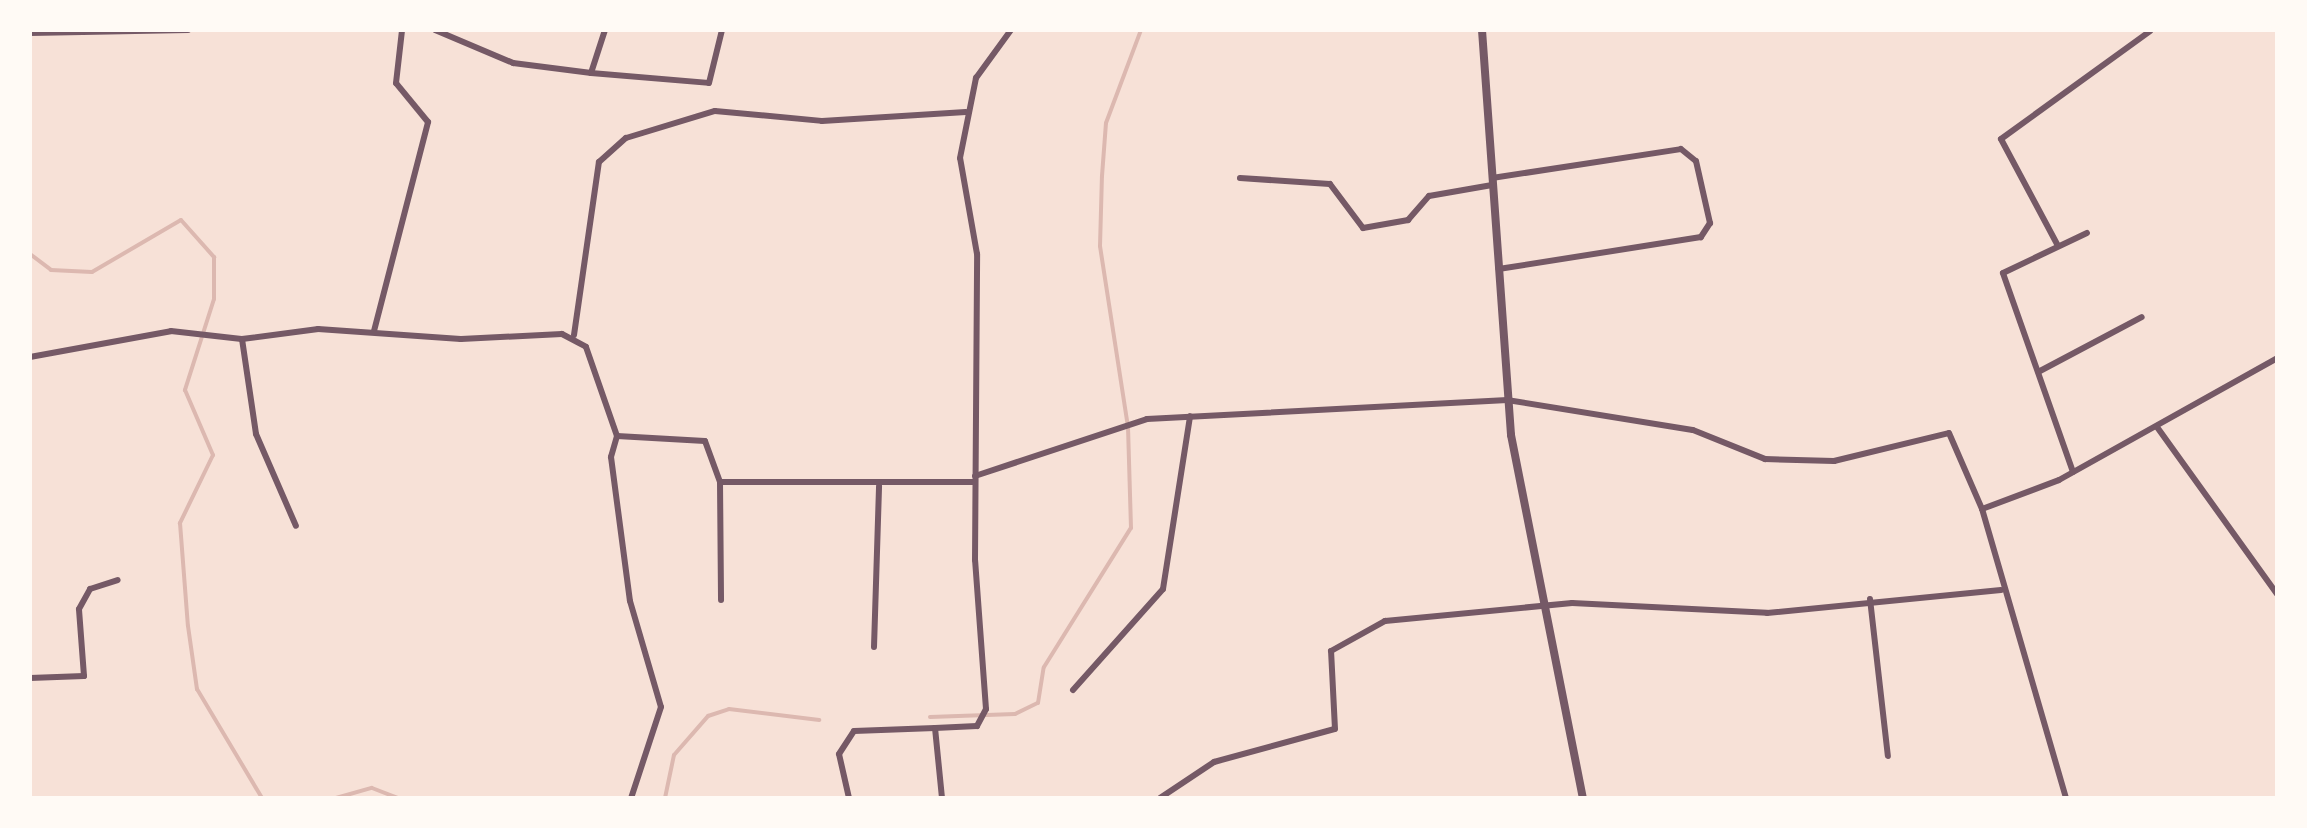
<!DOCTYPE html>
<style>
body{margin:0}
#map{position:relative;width:2307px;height:828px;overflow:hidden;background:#f7e1d7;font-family:"Fira Sans",sans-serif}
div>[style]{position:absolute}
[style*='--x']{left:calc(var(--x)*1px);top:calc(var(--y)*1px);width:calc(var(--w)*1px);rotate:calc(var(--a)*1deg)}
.stream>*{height:4px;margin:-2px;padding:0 2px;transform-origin:2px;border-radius:2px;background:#dcb8b0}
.minor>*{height:6px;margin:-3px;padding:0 3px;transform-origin:3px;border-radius:3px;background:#755966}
.tertiary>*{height:8px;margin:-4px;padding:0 4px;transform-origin:4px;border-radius:4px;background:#755966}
span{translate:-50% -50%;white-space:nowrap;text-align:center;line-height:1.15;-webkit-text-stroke:9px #fffaf5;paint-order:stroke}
.frame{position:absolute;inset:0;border:32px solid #fffaf5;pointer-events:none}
</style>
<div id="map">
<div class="stream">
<div style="--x:30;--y:254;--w:26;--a:37"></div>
<div style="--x:51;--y:270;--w:41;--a:2.8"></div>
<div style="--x:92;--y:272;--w:103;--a:-30.3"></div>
<div style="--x:181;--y:220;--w:50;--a:48.3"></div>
<div style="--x:214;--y:257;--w:42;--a:90"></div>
<div style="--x:214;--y:299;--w:96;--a:107.7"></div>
<div style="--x:185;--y:390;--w:71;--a:66.7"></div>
<div style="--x:213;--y:455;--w:76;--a:115.9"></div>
<div style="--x:180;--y:523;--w:103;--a:85.6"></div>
<div style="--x:188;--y:626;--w:64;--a:81.9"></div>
<div style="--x:197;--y:689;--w:127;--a:59.2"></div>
<div style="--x:930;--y:717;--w:85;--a:-2"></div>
<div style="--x:1015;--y:714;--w:25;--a:-26"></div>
<div style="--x:1038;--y:703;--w:36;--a:-81"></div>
<div style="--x:1044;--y:667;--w:164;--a:-58"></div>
<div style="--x:1131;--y:528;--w:101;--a:-91.7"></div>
<div style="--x:1128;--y:427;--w:183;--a:-98.8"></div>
<div style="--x:1100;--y:246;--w:70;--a:-88.4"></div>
<div style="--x:1102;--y:176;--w:53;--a:-85.7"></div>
<div style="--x:1106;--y:123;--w:99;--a:-69.4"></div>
<div style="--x:336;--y:798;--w:37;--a:-16"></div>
<div style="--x:372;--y:788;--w:28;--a:21"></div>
<div style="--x:665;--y:798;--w:44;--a:-78.2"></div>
<div style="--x:674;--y:755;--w:52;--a:-48.9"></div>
<div style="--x:708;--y:716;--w:22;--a:-18"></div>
<div style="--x:729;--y:709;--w:91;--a:7"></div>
</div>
<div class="minor">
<div style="--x:435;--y:30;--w:85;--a:22.9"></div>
<div style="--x:513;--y:63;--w:79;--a:7.3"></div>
<div style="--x:591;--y:73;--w:45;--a:-72"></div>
<div style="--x:30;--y:33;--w:158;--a:-1.1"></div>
<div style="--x:591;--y:73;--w:118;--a:4.8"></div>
<div style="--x:709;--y:83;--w:55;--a:-76.2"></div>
<div style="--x:1240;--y:178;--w:90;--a:3.8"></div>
<div style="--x:1330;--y:184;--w:55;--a:53.1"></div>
<div style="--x:1363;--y:228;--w:46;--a:-10.1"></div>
<div style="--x:1408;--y:220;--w:32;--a:-49"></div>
<div style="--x:1429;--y:196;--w:64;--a:-9.9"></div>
<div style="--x:1492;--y:178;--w:191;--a:-8.7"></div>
<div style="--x:1681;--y:149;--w:19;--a:39"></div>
<div style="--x:1696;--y:161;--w:64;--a:77.3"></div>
<div style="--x:1710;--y:223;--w:17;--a:123"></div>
<div style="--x:1701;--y:237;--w:205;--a:171"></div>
<div style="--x:2057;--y:244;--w:119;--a:-118.1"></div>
<div style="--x:2001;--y:139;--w:184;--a:-35.9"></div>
<div style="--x:374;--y:331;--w:216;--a:-75.5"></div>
<div style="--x:428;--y:122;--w:50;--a:-129.4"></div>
<div style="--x:396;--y:83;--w:53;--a:-83.5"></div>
<div style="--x:574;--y:335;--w:175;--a:-81.8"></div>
<div style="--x:599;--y:162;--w:36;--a:-42"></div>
<div style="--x:626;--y:138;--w:93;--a:-16.9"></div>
<div style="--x:715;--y:111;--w:107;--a:5.3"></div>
<div style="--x:822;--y:121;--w:144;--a:-3.6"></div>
<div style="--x:242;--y:339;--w:96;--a:81.6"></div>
<div style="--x:256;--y:434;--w:100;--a:66.5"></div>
<div style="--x:30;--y:357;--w:143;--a:-10.4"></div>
<div style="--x:171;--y:331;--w:71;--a:6.4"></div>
<div style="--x:242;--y:339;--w:77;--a:-7.5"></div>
<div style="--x:318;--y:329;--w:143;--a:4"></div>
<div style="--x:461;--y:339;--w:101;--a:-2.8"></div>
<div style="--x:562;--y:334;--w:27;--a:28"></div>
<div style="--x:586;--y:347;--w:94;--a:70.8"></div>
<div style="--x:617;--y:436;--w:88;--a:3.3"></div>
<div style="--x:705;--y:441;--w:44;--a:69.9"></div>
<div style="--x:720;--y:482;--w:255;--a:0"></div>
<div style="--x:2040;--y:371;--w:115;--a:-27.9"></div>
<div style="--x:2157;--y:427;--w:206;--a:54.3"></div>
<div style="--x:617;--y:436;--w:22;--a:106"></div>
<div style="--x:611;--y:457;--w:145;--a:82.5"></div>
<div style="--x:630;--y:601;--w:110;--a:73.7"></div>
<div style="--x:661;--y:707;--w:96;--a:108.2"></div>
<div style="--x:2073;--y:472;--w:211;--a:-109.4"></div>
<div style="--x:2003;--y:273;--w:93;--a:-25.5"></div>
<div style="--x:975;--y:476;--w:181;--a:-18.3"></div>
<div style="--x:1147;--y:419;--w:361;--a:-3"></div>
<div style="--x:1507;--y:400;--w:188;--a:9.2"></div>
<div style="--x:1693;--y:430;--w:78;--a:21.9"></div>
<div style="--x:1765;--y:459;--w:69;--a:1.7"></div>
<div style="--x:1834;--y:461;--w:118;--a:-13.7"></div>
<div style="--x:1949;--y:433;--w:83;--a:66.5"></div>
<div style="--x:720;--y:482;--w:118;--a:89.5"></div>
<div style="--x:1870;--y:599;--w:158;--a:83.5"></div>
<div style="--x:874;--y:647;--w:161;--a:-88.2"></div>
<div style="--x:30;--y:678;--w:54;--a:-2.1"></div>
<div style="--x:84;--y:676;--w:67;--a:-94.3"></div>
<div style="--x:79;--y:609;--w:23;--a:-61"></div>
<div style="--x:90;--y:589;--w:29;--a:-18"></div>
<div style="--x:1073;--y:690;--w:135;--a:-48.3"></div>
<div style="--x:1163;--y:589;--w:175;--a:-81.1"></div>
<div style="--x:849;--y:798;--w:45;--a:-102.8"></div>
<div style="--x:839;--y:754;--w:27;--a:-57"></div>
<div style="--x:854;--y:731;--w:81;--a:-2.1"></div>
<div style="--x:942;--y:798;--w:70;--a:-95.7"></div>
<div style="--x:935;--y:728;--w:42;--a:-2.7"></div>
<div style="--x:977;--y:726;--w:19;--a:-62"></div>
<div style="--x:986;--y:709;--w:149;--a:-94.2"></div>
<div style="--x:975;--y:560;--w:306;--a:-89.6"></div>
<div style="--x:977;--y:254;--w:97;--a:-100"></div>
<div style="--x:960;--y:158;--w:82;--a:-78.7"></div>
<div style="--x:976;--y:78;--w:59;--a:-53.9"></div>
<div style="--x:1160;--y:798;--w:65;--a:-33.7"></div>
<div style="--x:1214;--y:762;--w:125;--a:-15.3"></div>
<div style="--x:1335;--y:729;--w:78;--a:-92.9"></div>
<div style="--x:1331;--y:651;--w:62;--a:-29.1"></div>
<div style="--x:1385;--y:621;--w:188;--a:-5.5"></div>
<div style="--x:1572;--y:603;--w:195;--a:2.9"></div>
<div style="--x:1767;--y:613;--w:235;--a:-5.6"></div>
<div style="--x:2066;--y:798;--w:301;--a:-106.2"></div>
<div style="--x:1982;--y:509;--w:82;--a:-20.6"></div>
<div style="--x:2059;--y:480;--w:250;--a:-29.2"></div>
</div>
<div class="tertiary">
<div style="--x:1482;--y:30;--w:406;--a:85.9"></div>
<div style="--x:1511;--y:435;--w:370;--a:78.8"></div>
</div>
<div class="frame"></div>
</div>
